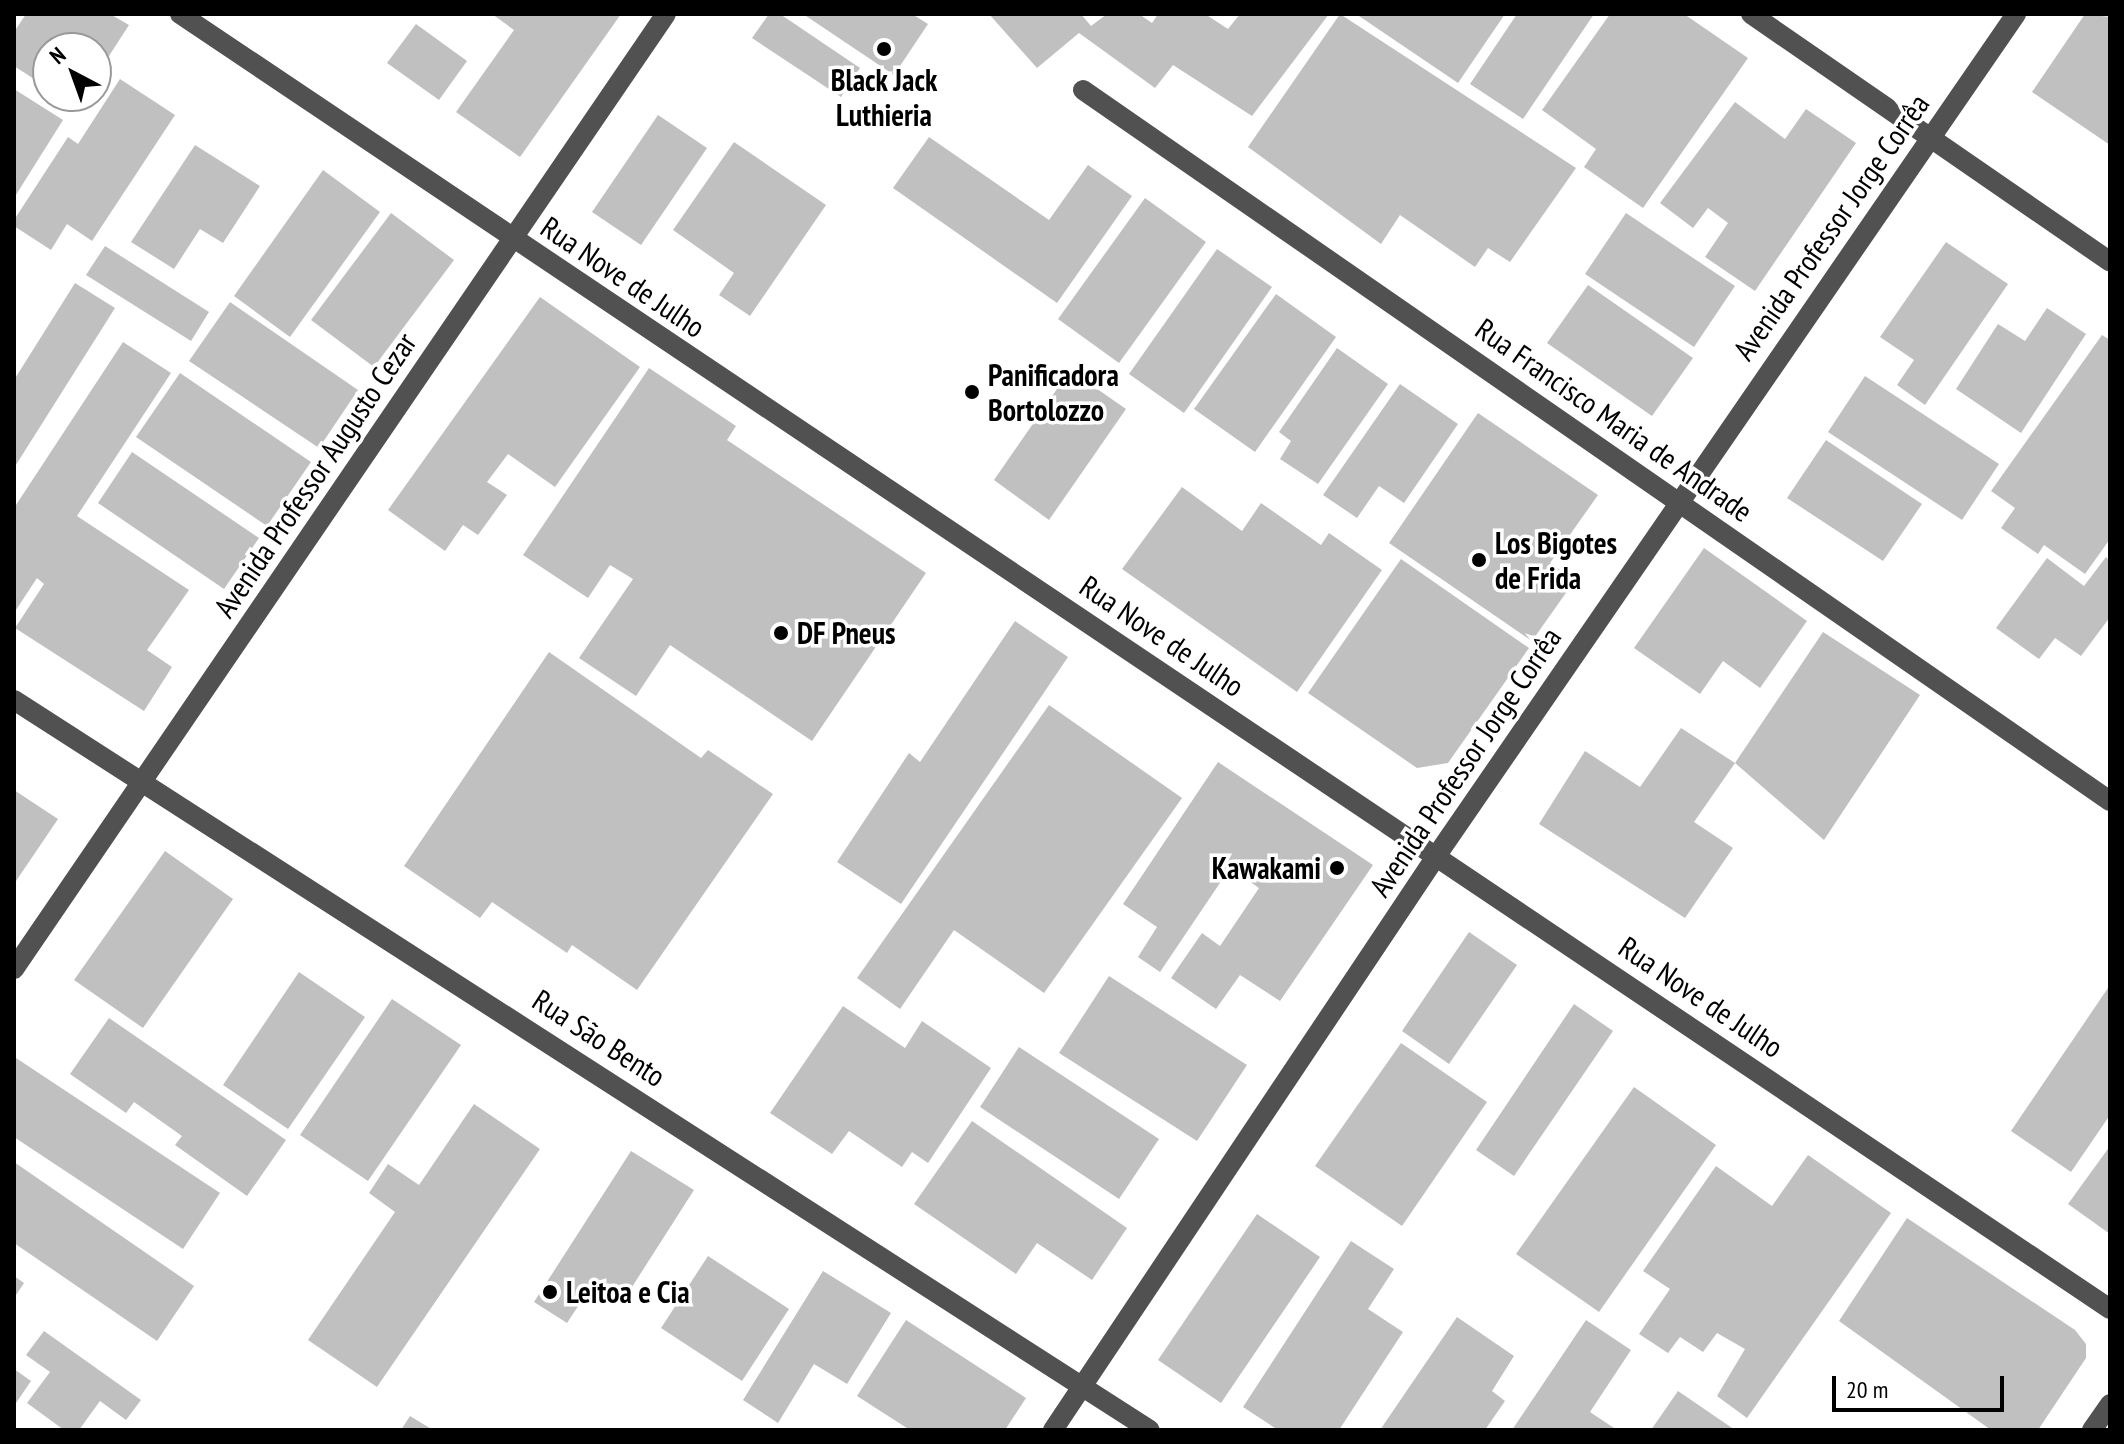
<!DOCTYPE html>
<meta charset="utf-8">
<style>
body{margin:0}
#map{position:relative;width:2124px;height:1444px;overflow:hidden;background:#fff;font-family:"PT Sans Narrow",sans-serif}
div>[style]{position:absolute}
[style*='--x']{left:calc(var(--x)*1px);top:calc(var(--y)*1px);width:calc(var(--w)*1px);rotate:calc(var(--a)*1deg)}
.building>*{inset:0;background:#c0c0c0}
.minor>*{height:20px;margin:-10px;padding:0 10px;transform-origin:10px;border-radius:10px;background:#515151}
.dots>*{width:22px;height:22px;translate:-50% -50%;box-sizing:border-box;border:4px solid #fff;border-radius:50%}
span{translate:-50% -50%;white-space:nowrap;text-align:center;line-height:1.15;-webkit-text-stroke:7px #fff;paint-order:stroke}
.poi-label{font-size:30px;color:#000;font-weight:700}
.left{translate:0 -50%;text-align:left}
.right{translate:-100% -50%;text-align:right}
.street-label{font-size:30px;color:#000}
.frame{position:absolute;inset:0;border:16px solid #000;pointer-events:none}
.north{position:absolute;left:32px;top:32px;width:80px;height:80px;box-sizing:border-box;background:#fff;border:2px solid #999;border-radius:50%;rotate:319deg;font-size:22px;font-weight:700;line-height:32px;text-align:center;color:#000}
.north::after{content:'';display:block;margin:auto;width:28px;height:36px;background:#000;clip-path:polygon(50% 0,100% 100%,50% 72%,0 100%)}
.scale{position:absolute;left:1832px;top:1376px;width:172px;height:36px;box-sizing:border-box;border:4px solid #000;border-top:0;padding-left:10px;font-size:24px;line-height:28px;white-space:nowrap;color:#000;-webkit-text-stroke:6px #fff;paint-order:stroke}
</style>
<div id="map">
<div class="building">
<div style="clip-path:polygon(26px 14px,110px 14px,129px 25px,96px 76px,96px 48px,48px 48px,48px 88px,14px 66px,14px 32px)"></div>
<div style="clip-path:polygon(492px 14px,621px 14px,520px 157px,456px 112px,514px 30px)"></div>
<div style="clip-path:polygon(769px 14px,780px 14px,860px 68px,841px 97px,752px 38px)"></div>
<div style="clip-path:polygon(803px 14px,912px 14px,928px 24px,894px 75px)"></div>
<div style="clip-path:polygon(989px 14px,1081px 14px,1091px 26px,1107px 14px,1139px 14px,1152px 23px,1158px 14px,1205px 14px,1228px 29px,1240px 14px,1329px 14px,1252px 116px,1173px 65px,1155px 88px,1079px 33px,1037px 68px)"></div>
<div style="clip-path:polygon(1340px 14px,1576px 168px,1510px 262px,1488px 248px,1475px 267px,1400px 215px,1381px 244px,1248px 147px)"></div>
<div style="clip-path:polygon(1356px 14px,1505px 14px,1458px 83px)"></div>
<div style="clip-path:polygon(1517px 14px,1594px 14px,1523px 119px,1470px 84px)"></div>
<div style="clip-path:polygon(1610px 14px,1684px 14px,1748px 58px,1643px 208px,1584px 167px,1596px 149px,1542px 110px)"></div>
<div style="clip-path:polygon(2085px 14px,2110px 17px,2110px 145px,2032px 92px)"></div>
<div style="clip-path:polygon(416px 24px,467px 61px,439px 100px,387px 63px)"></div>
<div style="clip-path:polygon(120px 79px,175px 115px,92px 241px,67px 224px,51px 250px,14px 226px,14px 220px,68px 137px,78px 144px)"></div>
<div style="clip-path:polygon(14px 89px,63px 120px,14px 198px)"></div>
<div style="clip-path:polygon(61px 96px,83px 96px,77px 106px)"></div>
<div style="clip-path:polygon(1735px 102px,1785px 139px,1806px 109px,1856px 143px,1755px 291px,1705px 257px,1728px 223px,1708px 208px,1693px 228px,1660px 203px)"></div>
<div style="clip-path:polygon(658px 115px,707px 148px,641px 245px,592px 212px)"></div>
<div style="clip-path:polygon(929px 137px,1049px 220px,1088px 165px,1132px 196px,1057px 303px,893px 188px)"></div>
<div style="clip-path:polygon(734px 142px,826px 205px,750px 316px,719px 295px,734px 273px,673px 230px)"></div>
<div style="clip-path:polygon(195px 145px,260px 186px,223px 243px,200px 229px,174px 269px,131px 242px)"></div>
<div style="clip-path:polygon(323px 170px,380px 212px,290px 337px,234px 296px)"></div>
<div style="clip-path:polygon(1145px 198px,1206px 242px,1119px 363px,1058px 319px)"></div>
<div style="clip-path:polygon(391px 213px,454px 260px,374px 367px,311px 320px)"></div>
<div style="clip-path:polygon(1626px 213px,1735px 286px,1694px 347px,1585px 274px)"></div>
<div style="clip-path:polygon(1946px 242px,2008px 284px,1925px 405px,1897px 385px,1914px 360px,1880px 337px)"></div>
<div style="clip-path:polygon(105px 246px,209px 312px,191px 341px,86px 275px)"></div>
<div style="clip-path:polygon(1217px 249px,1272px 287px,1184px 413px,1129px 374px)"></div>
<div style="clip-path:polygon(75px 283px,115px 308px,14px 468px,14px 380px)"></div>
<div style="clip-path:polygon(1588px 285px,1693px 358px,1652px 416px,1547px 343px)"></div>
<div style="clip-path:polygon(1276px 294px,1336px 337px,1255px 452px,1194px 409px)"></div>
<div style="clip-path:polygon(540px 297px,640px 367px,555px 487px,508px 454px,487px 482px,507px 495px,478px 535px,463px 525px,445px 551px,388px 510px)"></div>
<div style="clip-path:polygon(230px 302px,358px 390px,319px 448px,189px 361px)"></div>
<div style="clip-path:polygon(2047px 308px,2086px 334px,2021px 433px,1956px 389px,1998px 324px,2025px 341px)"></div>
<div style="clip-path:polygon(2102px 335px,2110px 340px,2110px 539px,2085px 574px,2044px 545px,2038px 554px,2001px 528px,2015px 508px,1991px 491px)"></div>
<div style="clip-path:polygon(123px 342px,171px 373px,77px 516px,189px 590px,147px 650px,172px 667px,144px 711px,15px 628px,44px 584px,37px 578px,14px 613px,14px 508px)"></div>
<div style="clip-path:polygon(1337px 348px,1388px 384px,1318px 484px,1280px 459px,1291px 441px,1279px 432px)"></div>
<div style="clip-path:polygon(649px 368px,736px 426px,727px 440px,926px 573px,812px 741px,670px 645px,636px 696px,579px 658px,633px 579px,610px 565px,588px 598px,523px 555px)"></div>
<div style="clip-path:polygon(1070px 370px,1126px 409px,1049px 520px,994px 480px)"></div>
<div style="clip-path:polygon(180px 373px,311px 462px,267px 526px,136px 437px)"></div>
<div style="clip-path:polygon(1865px 376px,1999px 464px,1962px 520px,1828px 432px)"></div>
<div style="clip-path:polygon(1400px 384px,1458px 424px,1404px 503px,1379px 486px,1357px 518px,1323px 495px)"></div>
<div style="clip-path:polygon(1478px 413px,1598px 495px,1550px 563px,1575px 580px,1532px 641px,1389px 543px)"></div>
<div style="clip-path:polygon(1826px 440px,1922px 504px,1883px 561px,1787px 498px)"></div>
<div style="clip-path:polygon(132px 452px,259px 538px,224px 589px,98px 503px)"></div>
<div style="clip-path:polygon(1182px 487px,1242px 531px,1261px 503px,1321px 545px,1329px 533px,1382px 570px,1297px 692px,1122px 569px)"></div>
<div style="clip-path:polygon(1704px 548px,1807px 621px,1760px 688px,1723px 661px,1700px 694px,1634px 648px)"></div>
<div style="clip-path:polygon(2106px 557px,2110px 561px,2110px 617px,2081px 656px,2055px 638px,2039px 659px,1996px 628px,2047px 558px,2084px 586px)"></div>
<div style="clip-path:polygon(1401px 559px,1529px 648px,1448px 763px,1417px 768px,1308px 693px)"></div>
<div style="clip-path:polygon(1015px 621px,1068px 657px,901px 904px,837px 862px,909px 753px,920px 762px)"></div>
<div style="clip-path:polygon(1823px 632px,1920px 695px,1824px 840px,1735px 763px,1694px 822px,1733px 848px,1685px 918px,1539px 824px,1585px 751px,1640px 787px,1681px 728px,1735px 763px)"></div>
<div style="clip-path:polygon(549px 652px,701px 758px,708px 750px,773px 794px,637px 990px,572px 945px,567px 953px,492px 902px,480px 918px,404px 866px)"></div>
<div style="clip-path:polygon(1049px 705px,1182px 798px,1044px 993px,954px 930px,900px 1009px,857px 978px)"></div>
<div style="clip-path:polygon(1218px 762px,1373px 865px,1280px 1001px,1240px 975px,1216px 1009px,1171px 978px,1202px 933px,1220px 946px,1259px 888px,1230px 868px,1160px 972px,1138px 957px,1157px 927px,1123px 904px)"></div>
<div style="clip-path:polygon(14px 790px,58px 819px,14px 884px)"></div>
<div style="clip-path:polygon(165px 851px,233px 899px,143px 1028px,74px 980px)"></div>
<div style="clip-path:polygon(1469px 932px,1517px 965px,1449px 1064px,1402px 1031px)"></div>
<div style="clip-path:polygon(299px 972px,365px 1017px,288px 1129px,223px 1085px)"></div>
<div style="clip-path:polygon(1109px 976px,1247px 1065px,1197px 1141px,1059px 1053px)"></div>
<div style="clip-path:polygon(2110px 985px,2110px 1115px,2071px 1172px,2011px 1131px)"></div>
<div style="clip-path:polygon(392px 999px,461px 1045px,368px 1181px,300px 1135px)"></div>
<div style="clip-path:polygon(1574px 1004px,1613px 1031px,1514px 1176px,1476px 1150px)"></div>
<div style="clip-path:polygon(843px 1006px,905px 1048px,922px 1021px,991px 1068px,928px 1163px,912px 1152px,902px 1167px,849px 1131px,832px 1154px,770px 1113px)"></div>
<div style="clip-path:polygon(109px 1018px,286px 1140px,247px 1196px,175px 1145px,182px 1136px,134px 1102px,126px 1113px,70px 1074px)"></div>
<div style="clip-path:polygon(1401px 1043px,1487px 1102px,1402px 1226px,1315px 1166px)"></div>
<div style="clip-path:polygon(1019px 1047px,1159px 1139px,1119px 1199px,980px 1107px)"></div>
<div style="clip-path:polygon(16px 1058px,220px 1193px,183px 1249px,14px 1137px)"></div>
<div style="clip-path:polygon(1634px 1087px,1716px 1145px,1599px 1312px,1516px 1254px)"></div>
<div style="clip-path:polygon(474px 1104px,540px 1149px,377px 1387px,308px 1340px,395px 1212px,369px 1193px,388px 1164px,419px 1185px)"></div>
<div style="clip-path:polygon(972px 1121px,1127px 1228px,1092px 1280px,1037px 1243px,1016px 1274px,914px 1204px)"></div>
<div style="clip-path:polygon(2110px 1146px,2110px 1234px,2068px 1204px)"></div>
<div style="clip-path:polygon(631px 1151px,694px 1190px,623px 1301px,594px 1282px,567px 1323px,534px 1302px)"></div>
<div style="clip-path:polygon(1808px 1155px,1891px 1213px,1747px 1418px,1717px 1396px,1745px 1349px,1717px 1333px,1703px 1352px,1680px 1337px,1668px 1353px,1639px 1334px,1670px 1289px,1643px 1271px,1716px 1166px,1772px 1206px)"></div>
<div style="clip-path:polygon(14px 1162px,194px 1286px,157px 1341px,14px 1243px)"></div>
<div style="clip-path:polygon(1257px 1214px,1320px 1257px,1221px 1403px,1158px 1360px)"></div>
<div style="clip-path:polygon(1907px 1218px,2075px 1330px,2086px 1344px,2086px 1358px,2038px 1430px,1991px 1430px,1839px 1321px)"></div>
<div style="clip-path:polygon(1351px 1241px,1394px 1269px,1368px 1309px,1403px 1332px,1339px 1430px,1278px 1430px,1243px 1407px)"></div>
<div style="clip-path:polygon(708px 1256px,789px 1309px,742px 1381px,661px 1328px)"></div>
<div style="clip-path:polygon(823px 1271px,891px 1313px,847px 1384px,814px 1364px,778px 1423px,743px 1400px)"></div>
<div style="clip-path:polygon(14px 1276px,24px 1283px,14px 1298px)"></div>
<div style="clip-path:polygon(1457px 1317px,1514px 1356px,1492px 1391px,1505px 1401px,1485px 1430px,1380px 1430px)"></div>
<div style="clip-path:polygon(906px 1320px,1026px 1398px,1005px 1430px,910px 1430px,857px 1396px)"></div>
<div style="clip-path:polygon(1586px 1320px,1631px 1350px,1590px 1412px,1617px 1430px,1512px 1430px)"></div>
<div style="clip-path:polygon(44px 1331px,141px 1400px,126px 1420px,100px 1401px,79px 1430px,64px 1430px,27px 1403px,50px 1372px,26px 1355px)"></div>
<div style="clip-path:polygon(14px 1369px,31px 1381px,14px 1406px)"></div>
<div style="clip-path:polygon(1678px 1391px,1735px 1430px,1651px 1430px)"></div>
<div style="clip-path:polygon(410px 1416px,433px 1430px,401px 1430px)"></div>
</div>
<div class="minor">
<div style="--x:180;--y:14;--w:2324;--a:33.86"></div>
<div style="--x:1751;--y:14;--w:436;--a:34.6"></div>
<div style="--x:1083;--y:90;--w:1249;--a:34.7"></div>
<div style="--x:14;--y:700;--w:1350;--a:32.73"></div>
<div style="--x:14;--y:969;--w:1156;--a:-55.68"></div>
<div style="--x:1053;--y:1430;--w:691;--a:-56.26"></div>
<div style="--x:1437;--y:855;--w:1021;--a:-55.45"></div>
<div style="--x:2092;--y:1430;--w:32;--a:-55"></div>
</div>
<div class="dots">
<div style="left:884px;top:49px;background:#000"></div>
<div style="left:972px;top:392px;background:#000"></div>
<div style="left:1479px;top:560px;background:#000"></div>
<div style="left:781px;top:633px;background:#000"></div>
<div style="left:1337px;top:868px;background:#000"></div>
<div style="left:550px;top:1292px;background:#000"></div>
</div>
<div class="poi-label">
<span style="left:884px;top:97px">Black Jack<br>Luthieria</span>
<span class="left" style="left:988px;top:392px">Panificadora<br>Bortolozzo</span>
<span class="left" style="left:1495px;top:560px">Los Bigotes<br>de Frida</span>
<span class="left" style="left:797px;top:633px">DF Pneus</span>
<span class="right" style="left:1321px;top:868px">Kawakami</span>
<span class="left" style="left:566px;top:1292px">Leitoa e Cia</span>
</div>
<div class="street-label">
<span style="left:1831px;top:227px;rotate:-55deg">Avenida Professor Jorge Corrêa</span>
<span style="left:623px;top:277px;rotate:34deg">Rua Nove de Julho</span>
<span style="left:1614px;top:420px;rotate:35deg">Rua Francisco Maria de Andrade</span>
<span style="left:315px;top:475px;rotate:-56deg">Avenida Professor Augusto Cezar</span>
<span style="left:1162px;top:636px;rotate:34deg">Rua Nove de Julho</span>
<span style="left:1465px;top:762px;rotate:-56deg">Avenida Professor Jorge Corrêa</span>
<span style="left:1701px;top:997px;rotate:34deg">Rua Nove de Julho</span>
<span style="left:599px;top:1038px;rotate:33deg">Rua São Bento</span>
</div>
<div class="frame"></div>
<div class="north">N</div>
<div class="scale">20 m</div>
</div>
